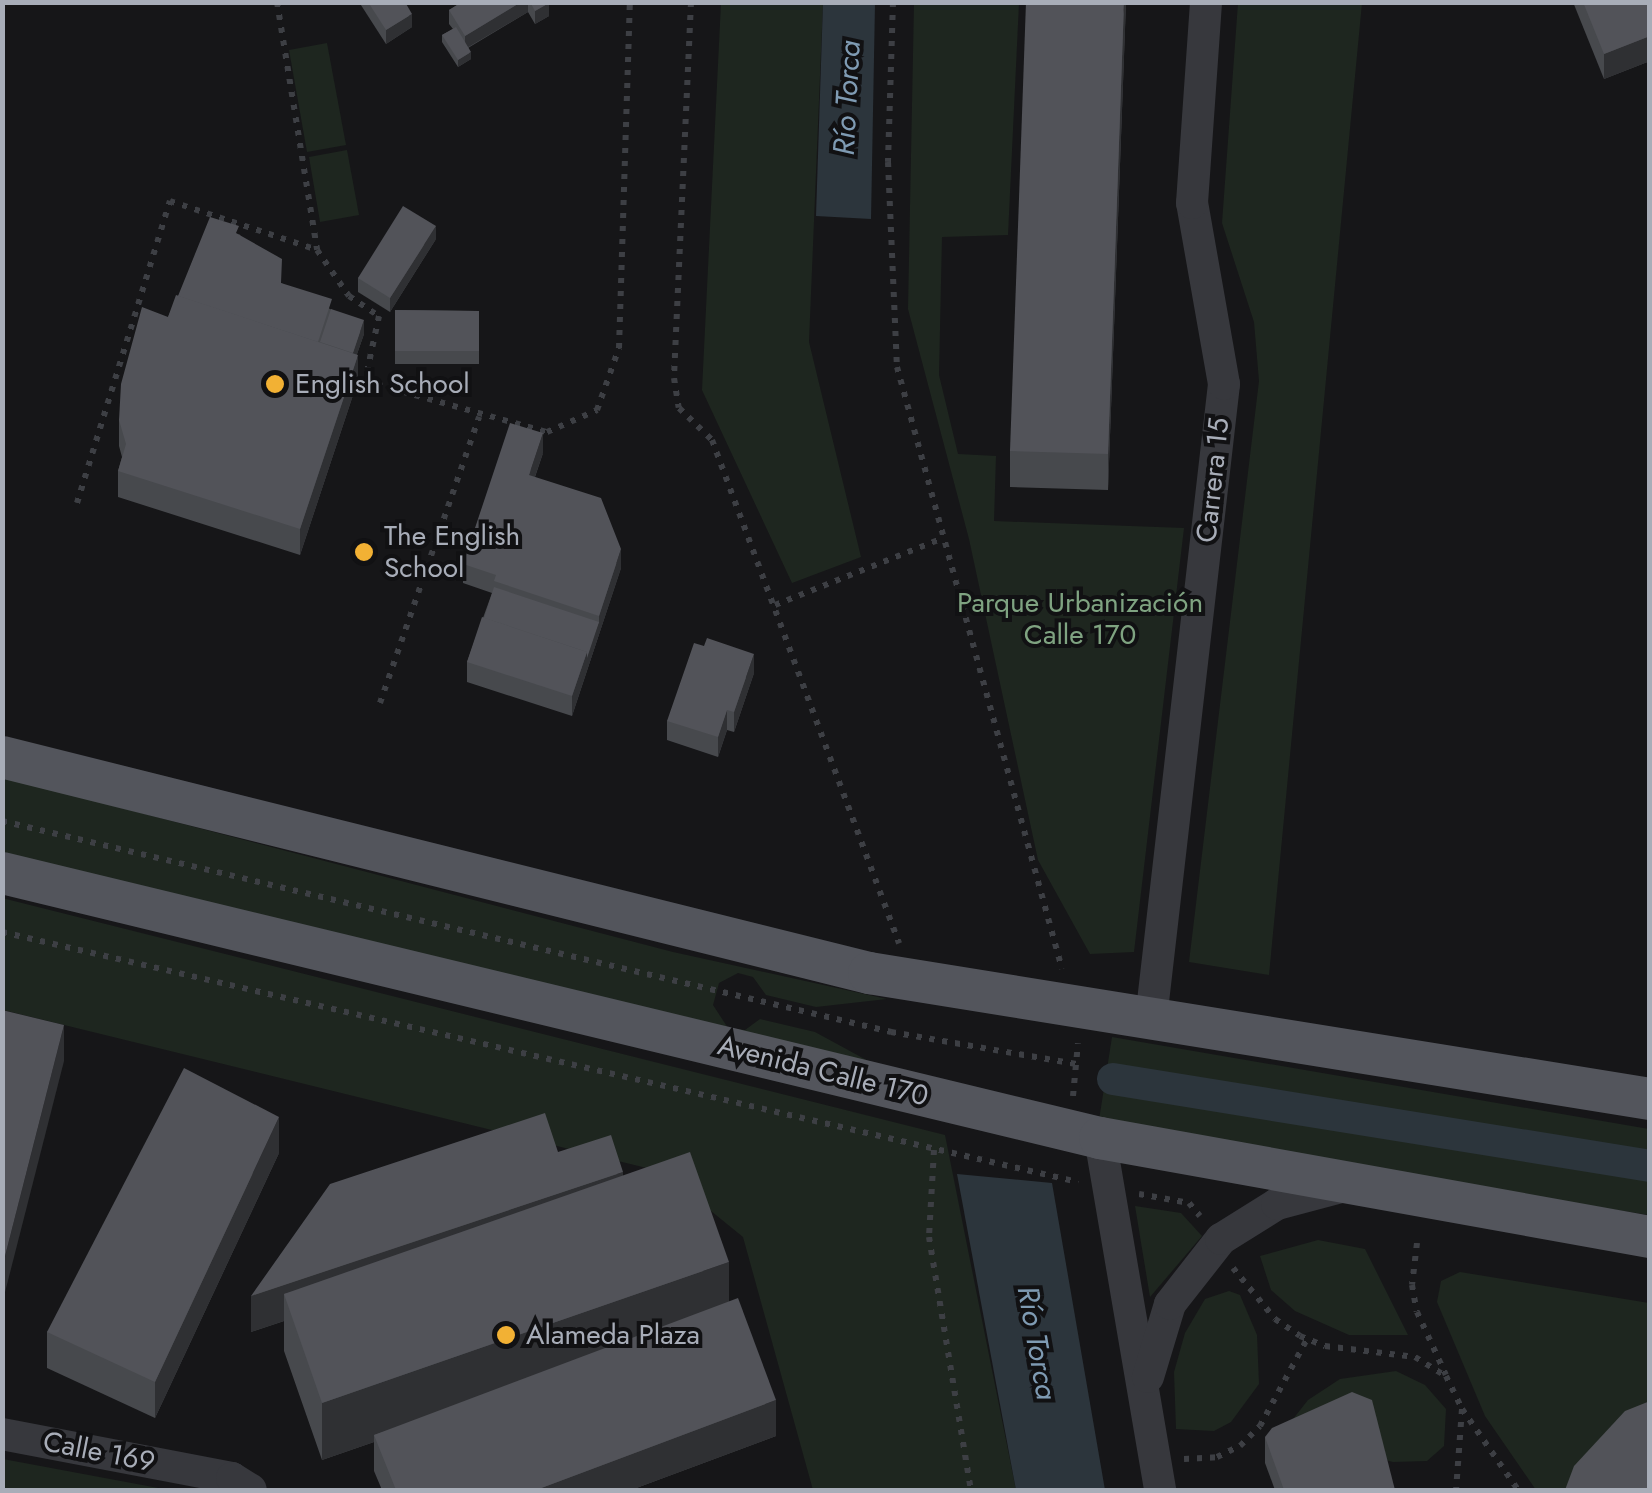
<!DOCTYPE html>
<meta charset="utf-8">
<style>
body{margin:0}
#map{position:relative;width:1652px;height:1493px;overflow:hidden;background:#161618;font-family:Jost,sans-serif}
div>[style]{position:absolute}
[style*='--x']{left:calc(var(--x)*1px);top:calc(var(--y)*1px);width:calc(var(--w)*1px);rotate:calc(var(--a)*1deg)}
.green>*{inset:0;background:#1e261f}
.water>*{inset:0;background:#2c353c}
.canal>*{height:32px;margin:-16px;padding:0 16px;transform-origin:16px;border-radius:16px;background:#2c353c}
.path>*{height:6px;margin-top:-3px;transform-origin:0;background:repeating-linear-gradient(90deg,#3d3f44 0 5px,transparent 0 13px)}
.minor>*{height:32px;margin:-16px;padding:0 16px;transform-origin:16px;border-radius:16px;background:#37383d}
.major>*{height:42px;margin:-21px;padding:0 21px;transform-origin:21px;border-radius:21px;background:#53555c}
.wall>*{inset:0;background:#47494d}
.shaded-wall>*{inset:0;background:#2f3033}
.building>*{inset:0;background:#525359}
.dots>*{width:28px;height:28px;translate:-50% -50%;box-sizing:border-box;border:5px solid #111113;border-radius:50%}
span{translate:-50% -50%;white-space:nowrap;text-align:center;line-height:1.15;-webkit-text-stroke:8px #111113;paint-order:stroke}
.poi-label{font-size:28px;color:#a8adb8}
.left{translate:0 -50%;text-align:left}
.street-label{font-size:28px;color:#a8adb8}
.park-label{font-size:28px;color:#7fa381}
.water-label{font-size:30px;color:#7f9bb3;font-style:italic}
.frame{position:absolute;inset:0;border:5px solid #a8adb8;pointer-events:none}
</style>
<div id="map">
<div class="green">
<div style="clip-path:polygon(721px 3px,823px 3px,809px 342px,861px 557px,792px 583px,702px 390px)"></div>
<div style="clip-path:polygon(914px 3px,1019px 3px,1008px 235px,942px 237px,939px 375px,958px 454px,996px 456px,994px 521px,1184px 528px,1134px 952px,1090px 954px,1038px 860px,969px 539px,908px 309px)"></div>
<div style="clip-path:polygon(1238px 3px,1362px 3px,1269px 975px,1189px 962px,1259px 381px,1254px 322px,1222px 223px)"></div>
<div style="clip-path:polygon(327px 43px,346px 145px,307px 152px,289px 50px)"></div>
<div style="clip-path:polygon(347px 150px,359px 215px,320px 222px,309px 157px)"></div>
<div style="clip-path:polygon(3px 777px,673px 952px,887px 999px,816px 1007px,766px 995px,753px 977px,738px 973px,719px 983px,713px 1005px,728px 1028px,745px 1030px,760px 1019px,815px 1032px,883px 1069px,3px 857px)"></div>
<div style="clip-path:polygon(2px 898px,945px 1135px,1016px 1490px,813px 1490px,743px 1237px,663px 1172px,3px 1010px)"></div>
<div style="clip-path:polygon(1112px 1037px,1649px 1129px,1649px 1215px,1303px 1161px,1099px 1120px)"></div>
<div style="clip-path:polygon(1135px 1206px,1181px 1213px,1202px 1236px,1150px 1297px)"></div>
<div style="clip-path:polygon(1318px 1240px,1365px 1249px,1408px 1335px,1349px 1335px,1295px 1311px,1271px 1290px,1260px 1256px)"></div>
<div style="clip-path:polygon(1460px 1272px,1649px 1303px,1649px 1423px,1574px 1490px,1536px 1490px,1485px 1416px,1437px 1302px,1441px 1281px)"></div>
<div style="clip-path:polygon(1229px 1291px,1240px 1295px,1257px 1335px,1259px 1384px,1231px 1422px,1214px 1431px,1176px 1429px,1174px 1372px,1185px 1333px,1205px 1299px)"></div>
<div style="clip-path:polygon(1396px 1371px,1425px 1385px,1446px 1409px,1444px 1446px,1427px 1461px,1393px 1462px,1282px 1433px,1308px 1400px,1340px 1379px)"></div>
<div style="clip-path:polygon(2px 1459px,3px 1459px,169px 1490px,3px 1490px)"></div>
</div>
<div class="water">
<div style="clip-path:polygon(823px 3px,875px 3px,871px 219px,816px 216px)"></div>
<div style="clip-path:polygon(957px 1174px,1052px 1183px,1105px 1490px,1016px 1490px)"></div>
</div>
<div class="canal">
<div style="--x:1113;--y:1079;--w:544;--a:9.2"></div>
</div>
<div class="path">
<div style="--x:277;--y:2;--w:251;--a:80.8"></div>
<div style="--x:691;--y:2;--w:376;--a:92.6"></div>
<div style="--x:674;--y:378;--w:30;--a:81"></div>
<div style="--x:679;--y:408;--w:46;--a:44.1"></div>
<div style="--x:712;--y:440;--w:537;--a:69.61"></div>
<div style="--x:893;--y:2;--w:160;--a:91.8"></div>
<div style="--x:888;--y:162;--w:205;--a:87.5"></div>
<div style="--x:897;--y:367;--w:624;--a:74.67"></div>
<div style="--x:77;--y:503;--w:316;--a:-72.9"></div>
<div style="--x:170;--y:201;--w:155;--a:18.4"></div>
<div style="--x:317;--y:250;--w:56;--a:55.2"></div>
<div style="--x:349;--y:296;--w:36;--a:34"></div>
<div style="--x:379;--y:316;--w:66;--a:102.2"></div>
<div style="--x:365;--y:381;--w:189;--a:15.7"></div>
<div style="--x:547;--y:432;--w:55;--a:-23.7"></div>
<div style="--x:597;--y:410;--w:66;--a:-70.5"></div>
<div style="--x:619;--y:348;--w:346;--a:-88.2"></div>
<div style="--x:775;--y:605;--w:181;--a:-21.7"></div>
<div style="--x:380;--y:703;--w:303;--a:-70.9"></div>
<div style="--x:2;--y:821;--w:914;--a:13.35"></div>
<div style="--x:891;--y:1032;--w:188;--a:9.8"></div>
<div style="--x:2;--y:932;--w:1105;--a:13.08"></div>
<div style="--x:1073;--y:1096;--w:53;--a:-84.6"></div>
<div style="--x:934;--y:1150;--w:87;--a:93.3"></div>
<div style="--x:929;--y:1237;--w:256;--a:80.6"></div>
<div style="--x:1139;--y:1194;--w:51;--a:10.2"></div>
<div style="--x:1189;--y:1203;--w:17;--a:50"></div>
<div style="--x:1417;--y:1243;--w:42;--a:96.8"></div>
<div style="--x:1412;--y:1285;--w:27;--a:80"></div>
<div style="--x:1417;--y:1312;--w:69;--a:65.3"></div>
<div style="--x:1233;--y:1268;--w:66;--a:50.5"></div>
<div style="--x:1275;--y:1319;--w:30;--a:34"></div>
<div style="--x:1300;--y:1336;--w:27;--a:22"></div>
<div style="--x:1325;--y:1346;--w:91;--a:7"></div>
<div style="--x:1415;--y:1357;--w:36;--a:32"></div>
<div style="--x:1446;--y:1376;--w:37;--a:64"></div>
<div style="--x:1462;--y:1409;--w:81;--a:94.2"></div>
<div style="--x:1462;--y:1409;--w:98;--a:55.3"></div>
<div style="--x:1184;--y:1459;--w:33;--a:-3"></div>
<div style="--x:1217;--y:1457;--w:25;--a:-26"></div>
<div style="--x:1240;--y:1446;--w:28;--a:-45"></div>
<div style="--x:1260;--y:1426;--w:99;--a:-61.6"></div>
</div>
<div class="minor">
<div style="--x:1151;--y:1019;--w:639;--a:-83.44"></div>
<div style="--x:1224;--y:384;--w:184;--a:-100"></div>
<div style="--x:1192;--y:203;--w:201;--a:-86"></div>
<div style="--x:1100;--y:1138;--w:357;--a:80.3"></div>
<div style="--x:1148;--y:1377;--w:76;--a:-73.2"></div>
<div style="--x:1170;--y:1304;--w:83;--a:-51.9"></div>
<div style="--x:1221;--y:1239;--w:66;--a:-32"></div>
<div style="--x:1277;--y:1204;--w:70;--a:-14.8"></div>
<div style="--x:2;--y:1434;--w:234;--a:10.8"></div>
<div style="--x:232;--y:1478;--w:22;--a:32"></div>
</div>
<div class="major">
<div style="--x:2;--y:757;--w:894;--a:13.99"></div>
<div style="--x:869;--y:973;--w:791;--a:9.16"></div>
<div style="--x:2;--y:873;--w:1130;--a:13.57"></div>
<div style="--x:1100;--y:1138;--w:559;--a:10.2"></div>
</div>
<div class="wall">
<div style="clip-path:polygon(359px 2px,405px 2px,412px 27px,386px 44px)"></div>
<div style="clip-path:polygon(462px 2px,549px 2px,549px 16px,535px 24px,528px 12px,468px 48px,471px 59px,458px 67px,442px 42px,442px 35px,453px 29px,449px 24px,449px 10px)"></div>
<div style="clip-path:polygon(1126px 2px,1108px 490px,1010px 487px,1010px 451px)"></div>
<div style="clip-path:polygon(1573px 2px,1650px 2px,1650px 61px,1604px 79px)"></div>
<div style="clip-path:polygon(239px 234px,281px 283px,332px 310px,364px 334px,357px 354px,358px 380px,300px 555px,118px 497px,118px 471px,122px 457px,119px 446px,119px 420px,178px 296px)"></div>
<div style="clip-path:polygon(436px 239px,390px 312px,358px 292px,358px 278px)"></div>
<div style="clip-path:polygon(395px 310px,479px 311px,479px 364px,395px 364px)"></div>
<div style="clip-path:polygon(543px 453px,535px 477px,621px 568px,572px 716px,467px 682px,467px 662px,492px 593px,463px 583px,463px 564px)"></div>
<div style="clip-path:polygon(754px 673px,734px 732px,727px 730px,718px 757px,667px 740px,667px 721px)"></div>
<div style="clip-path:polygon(558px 1152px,623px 1176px,729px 1301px,776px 1436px,631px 1490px,382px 1490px,374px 1471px,374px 1442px,322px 1460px,284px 1351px,284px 1321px,251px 1332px,251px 1296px)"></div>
<div style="clip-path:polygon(279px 1153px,155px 1418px,47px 1368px,47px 1332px)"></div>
<div style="clip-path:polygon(1265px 1437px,1395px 1490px,1275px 1490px,1265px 1463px)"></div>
</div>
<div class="shaded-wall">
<div style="clip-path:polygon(521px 2px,528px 2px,528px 12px,465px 49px,465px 36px)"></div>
<div style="clip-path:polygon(1124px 2px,1126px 2px,1108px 490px,1108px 454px)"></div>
<div style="clip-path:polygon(549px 3px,549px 16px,535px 24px,535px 11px)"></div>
<div style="clip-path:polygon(412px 14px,412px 27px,386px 44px,386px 30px)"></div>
<div style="clip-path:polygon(1650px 36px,1650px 61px,1604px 79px,1604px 54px)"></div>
<div style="clip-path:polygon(471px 52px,471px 59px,458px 67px,458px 60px)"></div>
<div style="clip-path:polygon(436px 226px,436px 239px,390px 312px,390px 298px)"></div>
<div style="clip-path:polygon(364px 320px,364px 334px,349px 377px,349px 364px)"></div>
<div style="clip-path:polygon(358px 355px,358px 380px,300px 555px,300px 529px)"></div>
<div style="clip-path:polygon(543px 433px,543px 453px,529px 494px,529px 475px)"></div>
<div style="clip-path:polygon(621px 549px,621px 568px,572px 716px,572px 696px,587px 652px,599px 622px,599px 616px)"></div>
<div style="clip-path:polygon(754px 654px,754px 673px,734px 732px,734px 712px)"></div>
<div style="clip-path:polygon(727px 710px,727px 730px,718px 757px,718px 737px)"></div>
<div style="clip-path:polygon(64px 1025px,64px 1061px,2px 1304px,2px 1268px)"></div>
<div style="clip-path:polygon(279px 1117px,279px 1153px,155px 1418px,155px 1382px)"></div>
<div style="clip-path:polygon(623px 1172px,623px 1208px,284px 1294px,284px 1321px,251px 1332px,251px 1296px)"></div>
<div style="clip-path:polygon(729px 1262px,729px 1319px,374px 1435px,374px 1442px,322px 1460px,322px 1403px)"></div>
<div style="clip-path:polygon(776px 1400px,776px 1436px,631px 1490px,536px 1490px)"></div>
</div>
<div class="building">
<div style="clip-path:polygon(368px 2px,405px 2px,412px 14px,386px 30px)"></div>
<div style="clip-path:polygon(462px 2px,521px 2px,465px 36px,449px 10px)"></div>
<div style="clip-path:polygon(530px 2px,549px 2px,549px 3px,535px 11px)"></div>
<div style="clip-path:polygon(1026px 2px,1124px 2px,1108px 454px,1010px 451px)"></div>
<div style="clip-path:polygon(1583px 2px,1650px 2px,1650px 36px,1604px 54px)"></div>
<div style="clip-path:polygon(456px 27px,471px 52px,458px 60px,442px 35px)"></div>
<div style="clip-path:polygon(403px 206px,436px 226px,390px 298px,358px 278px)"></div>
<div style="clip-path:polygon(210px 217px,239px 226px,236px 233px,282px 259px,281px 283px,332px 299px,318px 342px,178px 296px)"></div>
<div style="clip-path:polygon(176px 295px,358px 355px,300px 529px,118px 471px,126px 444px,119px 420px,121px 384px,142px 307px,168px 317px)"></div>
<div style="clip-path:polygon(331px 309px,364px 320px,353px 353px,320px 342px)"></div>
<div style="clip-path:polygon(395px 310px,479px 311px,479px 351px,395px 351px)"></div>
<div style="clip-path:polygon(510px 423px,543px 433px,529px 475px,601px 498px,621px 549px,599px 616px,494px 581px,496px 575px,463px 564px)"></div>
<div style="clip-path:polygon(494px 587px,599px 622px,587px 658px,587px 652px,484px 618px)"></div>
<div style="clip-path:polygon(482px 617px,587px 652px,572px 696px,467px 662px)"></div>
<div style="clip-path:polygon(707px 638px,754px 654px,734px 712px,727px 710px,718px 737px,667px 721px,694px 643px,704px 646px)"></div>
<div style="clip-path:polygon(2px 1010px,64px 1025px,2px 1268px)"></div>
<div style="clip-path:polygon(184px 1068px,279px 1117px,155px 1382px,47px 1332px)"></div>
<div style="clip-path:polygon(545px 1113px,558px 1152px,611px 1135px,623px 1172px,251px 1296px,330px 1184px)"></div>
<div style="clip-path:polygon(690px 1152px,729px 1262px,322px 1403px,284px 1294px)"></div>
<div style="clip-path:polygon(738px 1298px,776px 1400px,536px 1490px,396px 1490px,374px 1435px)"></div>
<div style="clip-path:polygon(1352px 1392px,1372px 1400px,1395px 1490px,1284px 1490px,1265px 1437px,1272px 1428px)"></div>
<div style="clip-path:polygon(1650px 1401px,1650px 1490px,1565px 1490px,1574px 1466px,1625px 1411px)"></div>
</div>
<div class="dots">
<div style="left:275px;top:384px;background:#f2b134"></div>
<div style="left:364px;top:552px;background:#f2b134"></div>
<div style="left:506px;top:1335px;background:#f2b134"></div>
</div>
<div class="poi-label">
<span class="left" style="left:295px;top:384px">English School</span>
<span class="left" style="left:384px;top:552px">The English<br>School</span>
<span class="left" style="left:526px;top:1335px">Alameda Plaza</span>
</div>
<div class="street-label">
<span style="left:1213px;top:480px;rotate:-84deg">Carrera 15</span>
<span style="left:823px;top:1071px;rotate:14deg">Avenida Calle 170</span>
<span style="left:99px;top:1452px;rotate:11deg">Calle 169</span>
</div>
<div class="park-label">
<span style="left:1080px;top:619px">Parque Urbanización<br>Calle 170</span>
</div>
<div class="water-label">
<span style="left:847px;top:98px;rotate:-87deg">Río Torca</span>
<span style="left:1037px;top:1343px;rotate:80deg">Río Torca</span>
</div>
<div class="frame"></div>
</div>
